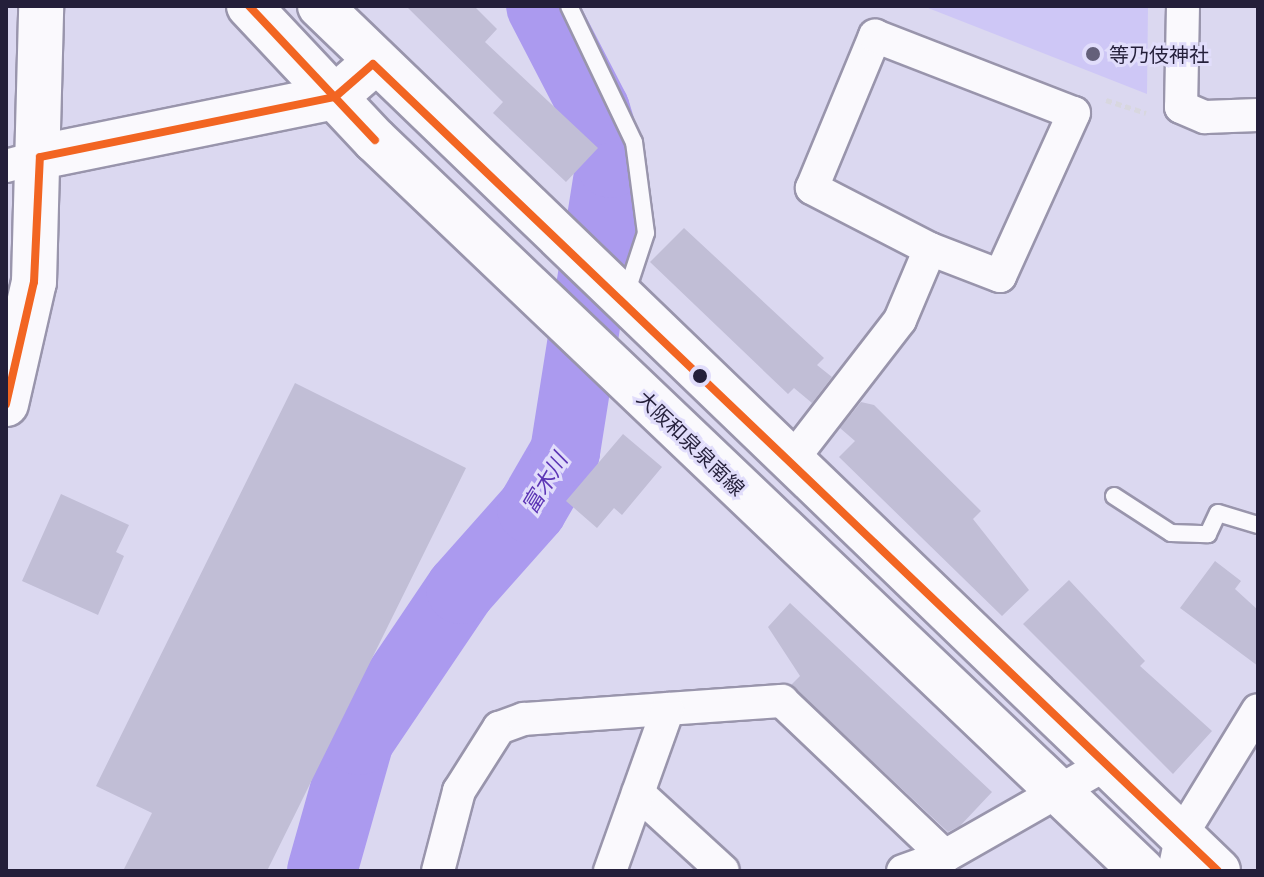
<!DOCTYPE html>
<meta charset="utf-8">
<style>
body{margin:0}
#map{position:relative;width:1264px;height:877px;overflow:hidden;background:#dbd8f0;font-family:"PT Serif","Noto Sans JP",serif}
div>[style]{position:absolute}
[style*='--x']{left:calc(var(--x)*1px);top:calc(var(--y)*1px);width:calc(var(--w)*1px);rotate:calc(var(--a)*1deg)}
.green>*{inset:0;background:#cec7f6}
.river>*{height:70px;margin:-35px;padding:0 35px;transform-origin:35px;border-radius:35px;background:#ab9aef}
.building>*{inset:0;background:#c1bed6}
.path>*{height:5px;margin-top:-2.5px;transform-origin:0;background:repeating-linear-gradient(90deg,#d8d7df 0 6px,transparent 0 10px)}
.roads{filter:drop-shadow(2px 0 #9995ac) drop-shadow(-2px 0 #9995ac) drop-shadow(0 2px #9995ac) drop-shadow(0 -2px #9995ac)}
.lane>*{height:16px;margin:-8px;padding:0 8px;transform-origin:8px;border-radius:8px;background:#faf9fd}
.street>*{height:32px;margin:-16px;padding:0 16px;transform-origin:16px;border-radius:16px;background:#faf9fd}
.secondary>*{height:44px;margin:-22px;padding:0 22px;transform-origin:22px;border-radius:22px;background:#faf9fd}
.primary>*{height:44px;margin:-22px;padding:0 22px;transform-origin:22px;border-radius:22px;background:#faf9fd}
.bus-1>*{height:8px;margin:-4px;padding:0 4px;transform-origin:4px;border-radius:4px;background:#f26522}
.dots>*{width:22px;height:22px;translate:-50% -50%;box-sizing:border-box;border:4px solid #e1ddfb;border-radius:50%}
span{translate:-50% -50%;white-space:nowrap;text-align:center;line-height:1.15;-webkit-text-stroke:6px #e1ddfb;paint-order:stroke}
.poi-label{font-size:20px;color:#241f3a}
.left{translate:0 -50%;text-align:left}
.street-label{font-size:20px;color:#241f3a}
.water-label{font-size:22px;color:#5c35b5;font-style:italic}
.frame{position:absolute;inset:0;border:8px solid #241f3a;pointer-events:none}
</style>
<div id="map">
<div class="green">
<div style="clip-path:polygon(923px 6px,1148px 6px,1147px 94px)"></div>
</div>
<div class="river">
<div style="--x:322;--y:871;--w:136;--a:-74.2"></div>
<div style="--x:359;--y:740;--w:182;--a:-56"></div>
<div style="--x:461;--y:589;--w:107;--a:-48.4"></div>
<div style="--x:532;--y:509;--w:66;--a:-59.9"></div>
<div style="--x:565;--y:452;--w:293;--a:-81"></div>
<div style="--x:611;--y:163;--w:55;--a:-106.8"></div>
<div style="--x:595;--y:110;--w:117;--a:-117.4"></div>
</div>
<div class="building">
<div style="clip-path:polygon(406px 6px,474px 6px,497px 29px,485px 42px,598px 148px,566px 182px,493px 113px,503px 102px)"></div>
<div style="clip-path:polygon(684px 228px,824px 358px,817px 365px,832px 377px,812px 403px,794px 388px,788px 394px,650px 262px)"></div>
<div style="clip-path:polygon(295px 383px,466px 468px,267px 871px,123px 871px,152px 813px,96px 786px)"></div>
<div style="clip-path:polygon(861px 402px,874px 405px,981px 511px,973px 519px,1029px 590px,1002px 616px,839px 457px,855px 441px,840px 428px)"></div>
<div style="clip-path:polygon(623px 434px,662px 467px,622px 515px,614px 508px,597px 528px,566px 501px)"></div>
<div style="clip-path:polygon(61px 494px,129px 525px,116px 552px,124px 556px,98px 615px,22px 581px)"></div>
<div style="clip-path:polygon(1215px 561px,1241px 581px,1235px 589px,1258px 610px,1258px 666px,1180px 608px)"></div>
<div style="clip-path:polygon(1069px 580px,1145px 661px,1140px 666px,1212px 731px,1173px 774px,1023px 624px)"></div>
<div style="clip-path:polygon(790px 603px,992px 792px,960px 826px,948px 832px,791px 685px,800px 676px,768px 627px)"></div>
</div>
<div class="path">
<div style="--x:1106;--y:100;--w:42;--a:18"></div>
</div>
<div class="roads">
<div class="lane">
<div style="--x:569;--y:6;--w:151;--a:64.5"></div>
<div style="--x:634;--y:142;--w:92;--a:82.5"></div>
<div style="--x:646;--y:233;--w:67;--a:108.2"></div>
<div style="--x:1114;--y:496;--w:68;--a:33"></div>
<div style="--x:1171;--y:533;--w:37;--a:2"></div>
<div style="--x:1208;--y:534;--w:23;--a:-65"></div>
<div style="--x:1218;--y:513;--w:42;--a:16.7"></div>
</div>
<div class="street">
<div style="--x:1183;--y:6;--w:101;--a:91.1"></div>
<div style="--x:1181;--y:107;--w:26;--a:23"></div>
<div style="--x:1205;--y:117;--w:53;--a:-2.2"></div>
<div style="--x:6;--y:166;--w:35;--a:-15"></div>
<div style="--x:791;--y:461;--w:178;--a:-52.3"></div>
<div style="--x:900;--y:320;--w:77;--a:-67.1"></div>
<div style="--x:930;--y:249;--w:133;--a:-152.7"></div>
<div style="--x:812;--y:188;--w:165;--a:-67.5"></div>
<div style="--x:875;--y:36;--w:213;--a:21.2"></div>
<div style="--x:1074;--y:113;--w:179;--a:114.4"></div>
<div style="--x:1000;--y:276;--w:75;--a:-158.9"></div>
<div style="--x:638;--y:793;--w:115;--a:42.5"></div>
<div style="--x:438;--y:871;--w:83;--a:-75.3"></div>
<div style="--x:459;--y:791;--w:75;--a:-57.6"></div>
<div style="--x:499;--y:728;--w:27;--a:-20"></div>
<div style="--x:524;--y:719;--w:259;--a:-4"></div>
<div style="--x:782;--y:701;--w:225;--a:43.6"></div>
<div style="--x:610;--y:871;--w:172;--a:-70.3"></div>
<div style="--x:903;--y:871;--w:45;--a:-19.7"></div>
<div style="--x:945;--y:856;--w:188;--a:-29.7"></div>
<div style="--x:1174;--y:871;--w:38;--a:-78"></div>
<div style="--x:1182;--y:834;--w:145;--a:-58.5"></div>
</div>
<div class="secondary">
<div style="--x:40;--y:157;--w:301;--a:-11.5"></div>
<div style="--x:335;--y:97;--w:50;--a:-41"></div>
<div style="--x:6;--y:404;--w:125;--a:-77.1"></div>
<div style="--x:34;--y:282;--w:276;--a:-88.5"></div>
</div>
<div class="primary">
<div style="--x:249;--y:6;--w:184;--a:46.8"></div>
<div style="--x:375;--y:140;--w:1060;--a:43.62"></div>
<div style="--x:320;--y:6;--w:1247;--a:43.93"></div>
</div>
</div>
<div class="bus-1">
<div style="--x:249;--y:6;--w:184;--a:46.8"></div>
<div style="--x:6;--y:404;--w:125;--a:-77.1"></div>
<div style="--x:34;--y:282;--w:125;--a:-87.3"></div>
<div style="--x:40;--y:157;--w:301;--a:-11.5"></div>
<div style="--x:335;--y:97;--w:50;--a:-41"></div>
<div style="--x:373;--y:64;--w:1168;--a:43.68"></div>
</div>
<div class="dots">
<div style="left:1093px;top:54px;background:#64607a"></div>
<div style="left:700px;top:376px;background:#241f3a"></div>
</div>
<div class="poi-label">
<span class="left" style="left:1109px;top:54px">等乃伎神社</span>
</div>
<div class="street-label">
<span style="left:691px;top:443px;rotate:44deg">大阪和泉泉南線</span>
</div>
<div class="water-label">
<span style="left:544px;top:483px;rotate:-59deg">富木川</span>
</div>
<div class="frame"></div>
</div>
